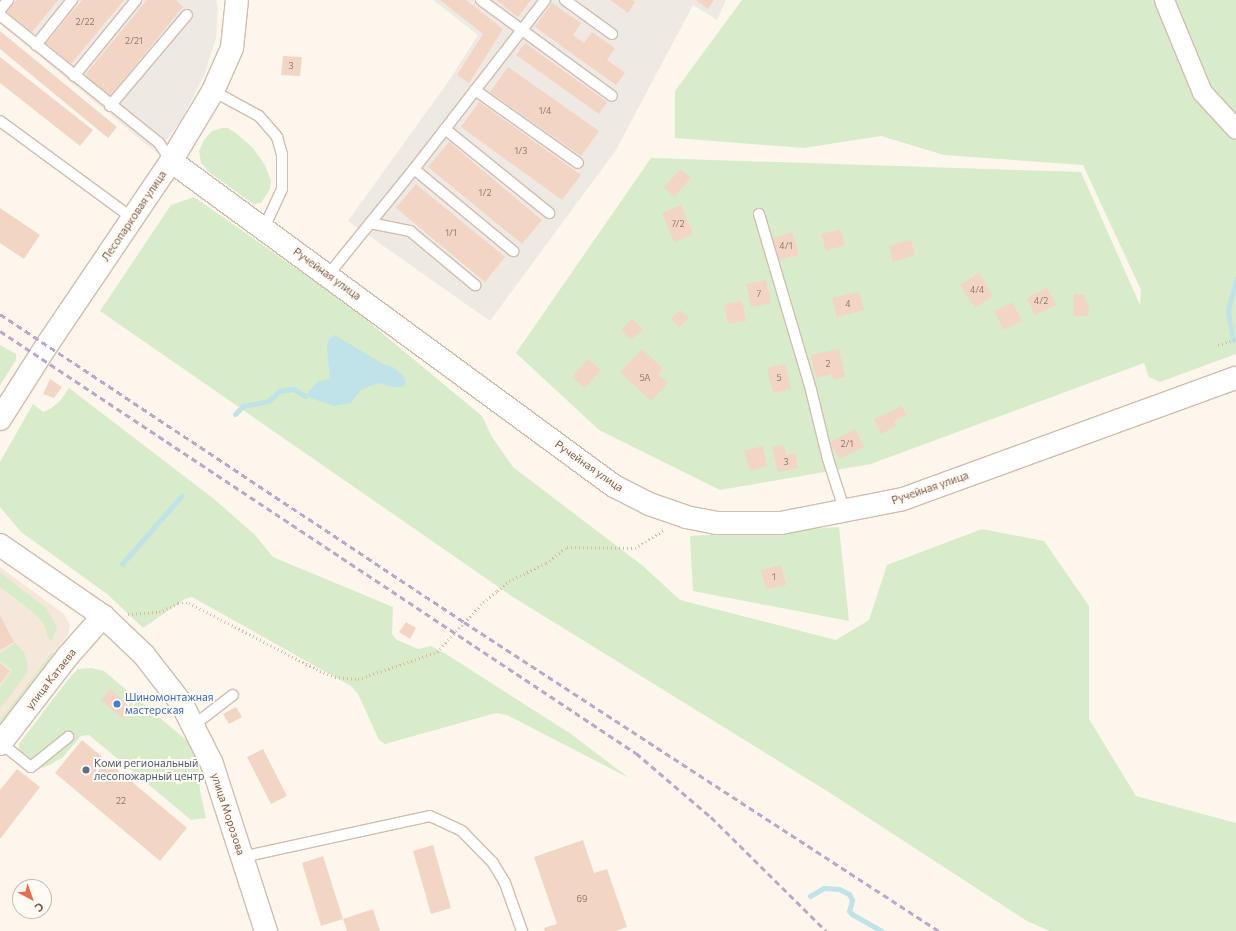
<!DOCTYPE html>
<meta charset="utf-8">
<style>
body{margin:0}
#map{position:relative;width:1236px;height:931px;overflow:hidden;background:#fdf6ec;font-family:Commissioner,sans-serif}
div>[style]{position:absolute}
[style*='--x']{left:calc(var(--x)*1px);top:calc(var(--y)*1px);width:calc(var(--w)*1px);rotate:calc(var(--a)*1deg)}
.residential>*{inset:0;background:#f5e8da}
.industrial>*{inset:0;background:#efe9e4}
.green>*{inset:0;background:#d8ecc9}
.water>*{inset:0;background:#bfe3e8}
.stream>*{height:5px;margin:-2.5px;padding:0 2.5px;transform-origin:2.5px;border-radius:2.5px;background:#bfe3e8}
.building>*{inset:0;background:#f3d5c3}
.path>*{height:2.5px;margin-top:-1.25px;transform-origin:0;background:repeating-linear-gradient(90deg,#d9b8a5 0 1px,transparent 0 4px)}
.roads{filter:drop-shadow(1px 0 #d1beb0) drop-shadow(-1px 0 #d1beb0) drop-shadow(0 1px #d1beb0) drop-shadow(0 -1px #d1beb0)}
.service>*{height:10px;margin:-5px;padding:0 5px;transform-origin:5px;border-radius:5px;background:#fff}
.minor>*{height:19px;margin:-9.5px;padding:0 9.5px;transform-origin:9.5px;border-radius:9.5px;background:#fff}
.tertiary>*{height:22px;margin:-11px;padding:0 11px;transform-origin:11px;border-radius:11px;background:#fff}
.secondary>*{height:22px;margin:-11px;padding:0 11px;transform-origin:11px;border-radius:11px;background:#fff}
.rail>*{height:3px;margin-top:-1.5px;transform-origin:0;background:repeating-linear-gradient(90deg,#b9a8c9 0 6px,transparent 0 10px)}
.dots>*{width:11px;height:11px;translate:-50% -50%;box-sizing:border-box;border:2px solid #fffaf3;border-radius:50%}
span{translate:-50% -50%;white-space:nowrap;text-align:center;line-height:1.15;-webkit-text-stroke:4px #fffaf3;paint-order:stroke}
.number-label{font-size:9px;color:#987a6a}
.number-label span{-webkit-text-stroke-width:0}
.street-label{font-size:11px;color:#7a5c4d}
.shop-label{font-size:11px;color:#366cbe}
.left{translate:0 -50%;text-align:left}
.service-label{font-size:11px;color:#4e5e75}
.north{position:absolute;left:12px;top:879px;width:40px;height:40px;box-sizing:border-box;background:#fffaf3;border:1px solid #cabbb1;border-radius:50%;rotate:139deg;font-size:11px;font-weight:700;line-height:16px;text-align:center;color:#7a5c4d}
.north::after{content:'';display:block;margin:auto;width:14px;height:18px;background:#e76f51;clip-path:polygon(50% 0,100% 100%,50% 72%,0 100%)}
</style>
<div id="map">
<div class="residential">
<div style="clip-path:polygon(0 567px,64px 614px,70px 625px,68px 635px,0 723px)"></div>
</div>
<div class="industrial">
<div style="clip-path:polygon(0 0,216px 0,218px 9px,216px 38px,205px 73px,182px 119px,157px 153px,0 24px)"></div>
<div style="clip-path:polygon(433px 0,726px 0,717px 20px,693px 5px,616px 150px,490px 321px,348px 221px,448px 82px,478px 35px)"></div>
</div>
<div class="green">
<div style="clip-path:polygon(742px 0,1236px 0,1236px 354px,1160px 382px,1149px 377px,1144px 363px,871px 464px,720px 490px,599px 430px,516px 353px,651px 158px,1081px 172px,1140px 305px,1141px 290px,1083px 165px,944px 155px,881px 136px,804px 148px,675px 138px,675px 91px)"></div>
<div style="clip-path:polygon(222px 128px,228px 128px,237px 134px,253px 148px,265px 165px,271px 181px,270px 189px,261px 203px,253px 204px,209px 172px,201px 163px,199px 151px,204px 140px,212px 131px)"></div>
<div style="clip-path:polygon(194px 197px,347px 304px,482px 416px,492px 437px,513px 467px,643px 566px,680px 600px,836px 640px,869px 620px,887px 565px,982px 529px,1044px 541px,1089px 606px,1089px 719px,1136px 796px,1236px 823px,1236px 931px,1050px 931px,1027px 921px,827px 791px,513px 597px,100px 311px,171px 205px)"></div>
<div style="clip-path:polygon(0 345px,16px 354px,16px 360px,0 385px)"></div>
<div style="clip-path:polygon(69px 388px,214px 499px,254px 534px,273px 557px,393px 607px,392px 634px,397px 640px,418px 649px,431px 646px,446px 654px,571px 734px,629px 778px,507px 715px,496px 713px,385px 744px,379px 740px,358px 694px,351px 686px,192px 597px,185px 599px,143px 628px,107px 594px,21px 532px,0 507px,0 462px,33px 404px,43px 412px,50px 409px,60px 401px)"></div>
<div style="clip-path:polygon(839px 527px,849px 621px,693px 591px,690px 536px)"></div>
<div style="clip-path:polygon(0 572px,47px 609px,57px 627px,52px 641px,48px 638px,44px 624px,34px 613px,0 587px)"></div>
<div style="clip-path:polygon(15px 643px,24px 652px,28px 666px,27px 673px,0 709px,0 687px,12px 670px,0 661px,0 653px)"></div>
<div style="clip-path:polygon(52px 652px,60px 658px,0 736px,0 720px)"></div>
<div style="clip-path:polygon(91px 668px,104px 671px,185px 739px,198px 756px,200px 791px,206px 818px,191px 820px,89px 735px,81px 736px,63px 757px,50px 765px,38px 769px,26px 765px,19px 753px,19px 744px,70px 677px,78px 669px)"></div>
</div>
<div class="water">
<div style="clip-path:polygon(335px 335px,383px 364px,393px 367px,402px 374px,406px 382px,403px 387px,392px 387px,379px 383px,370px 386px,361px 390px,351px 403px,334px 406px,305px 396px,318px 381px,330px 379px,327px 348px,329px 339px)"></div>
</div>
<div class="stream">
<div style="--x:1233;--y:340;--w:29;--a:-100"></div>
<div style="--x:1228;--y:311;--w:33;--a:-76"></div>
<div style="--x:235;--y:414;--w:11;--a:-45"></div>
<div style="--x:243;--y:406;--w:26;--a:-11"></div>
<div style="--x:269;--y:401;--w:14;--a:-45"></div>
<div style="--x:279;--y:391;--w:14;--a:-8"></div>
<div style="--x:293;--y:389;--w:14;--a:30"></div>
<div style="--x:122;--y:564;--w:91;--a:-49"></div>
<div style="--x:810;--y:896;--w:16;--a:-30"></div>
<div style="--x:824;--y:888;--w:15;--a:4"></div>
<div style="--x:839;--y:889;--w:11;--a:27"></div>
<div style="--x:849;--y:894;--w:7;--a:63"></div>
<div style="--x:852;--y:900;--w:11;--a:105"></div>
<div style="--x:849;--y:911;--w:4;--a:45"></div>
<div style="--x:852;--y:914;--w:34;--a:30"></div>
</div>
<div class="building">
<div style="clip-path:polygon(16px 0,58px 0,32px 32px,7px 12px)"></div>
<div style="clip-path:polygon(82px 0,124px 0,71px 64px,46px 43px)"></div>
<div style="clip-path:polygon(147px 0,176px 0,183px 7px,110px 96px,85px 75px)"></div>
<div style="clip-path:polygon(440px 0,466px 0,503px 29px,469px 83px,457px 75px,483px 34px)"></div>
<div style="clip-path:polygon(496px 0,531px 0,518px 17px)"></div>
<div style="clip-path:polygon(610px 0,632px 0,635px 2px,628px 13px)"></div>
<div style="clip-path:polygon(696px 0,714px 0,708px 9px)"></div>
<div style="clip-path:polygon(552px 3px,581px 23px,573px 35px,584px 43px,592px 32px,615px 48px,607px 60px,625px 73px,616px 85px,535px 27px)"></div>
<div style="clip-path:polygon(0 31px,117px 127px,108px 138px,0 49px)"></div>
<div style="clip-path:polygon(525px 43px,607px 102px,599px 114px,516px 55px)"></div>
<div style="clip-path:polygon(283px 56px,302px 57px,300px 76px,281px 75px)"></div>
<div style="clip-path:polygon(0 57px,93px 130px,80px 146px,0 83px)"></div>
<div style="clip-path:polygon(508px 67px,599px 131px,581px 156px,490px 92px)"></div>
<div style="clip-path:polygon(479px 102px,581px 175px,562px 200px,461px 127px)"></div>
<div style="clip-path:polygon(449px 142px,542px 220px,522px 244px,428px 167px)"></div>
<div style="clip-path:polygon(681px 169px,691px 178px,674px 197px,664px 187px)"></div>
<div style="clip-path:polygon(416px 184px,505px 257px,485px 282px,396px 208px)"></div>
<div style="clip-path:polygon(681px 205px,693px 234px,674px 242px,662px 213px)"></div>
<div style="clip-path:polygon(0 208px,40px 235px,24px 259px,0 243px)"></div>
<div style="clip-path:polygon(840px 229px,845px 245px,826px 251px,821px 234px)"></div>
<div style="clip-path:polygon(792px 232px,799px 255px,779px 260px,773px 238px)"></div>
<div style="clip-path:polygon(911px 240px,915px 255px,893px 262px,889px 246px)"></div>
<div style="clip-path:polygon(979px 273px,993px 296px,975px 308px,960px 285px)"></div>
<div style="clip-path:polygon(766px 280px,771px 303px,751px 307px,746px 284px)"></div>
<div style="clip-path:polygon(1047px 288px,1056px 305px,1035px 315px,1027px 298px)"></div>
<div style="clip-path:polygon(859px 292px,864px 310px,837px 317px,832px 298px)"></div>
<div style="clip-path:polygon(1074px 294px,1085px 295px,1085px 302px,1089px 304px,1088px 316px,1073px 316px)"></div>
<div style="clip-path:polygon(742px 301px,746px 321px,728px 324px,724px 304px)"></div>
<div style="clip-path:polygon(1012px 302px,1022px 321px,1004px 330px,994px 311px)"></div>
<div style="clip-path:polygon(680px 310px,689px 318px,679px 327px,671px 319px)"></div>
<div style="clip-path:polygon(632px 319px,643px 329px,631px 340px,621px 330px)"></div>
<div style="clip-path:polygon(642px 349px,663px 369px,658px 374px,668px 383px,651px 401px,620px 372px)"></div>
<div style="clip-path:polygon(839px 349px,845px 377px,833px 380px,832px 374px,816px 378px,811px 355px)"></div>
<div style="clip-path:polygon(588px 359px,601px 370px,585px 388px,572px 377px)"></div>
<div style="clip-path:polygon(785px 364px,791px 389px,773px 393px,767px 368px)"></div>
<div style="clip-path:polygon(50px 379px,62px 387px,54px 398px,43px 394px)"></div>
<div style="clip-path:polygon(902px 406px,906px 415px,894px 421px,896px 426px,881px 434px,874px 419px)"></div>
<div style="clip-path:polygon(855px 429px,864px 447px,839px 459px,830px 442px)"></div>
<div style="clip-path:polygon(784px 445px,786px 455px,795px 453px,798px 468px,778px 472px,772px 447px)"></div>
<div style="clip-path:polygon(763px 446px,767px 466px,750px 471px,744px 451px)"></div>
<div style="clip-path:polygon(781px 565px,786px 585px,766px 589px,761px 570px)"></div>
<div style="clip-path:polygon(0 615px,14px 642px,0 650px)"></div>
<div style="clip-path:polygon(406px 622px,416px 628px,410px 639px,399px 632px)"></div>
<div style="clip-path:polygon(0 663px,10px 671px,0 684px)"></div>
<div style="clip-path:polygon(110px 689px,132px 708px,123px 719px,101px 700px)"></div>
<div style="clip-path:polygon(236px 707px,242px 717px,229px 724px,223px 714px)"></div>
<div style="clip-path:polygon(82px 740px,187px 828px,160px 861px,55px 773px)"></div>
<div style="clip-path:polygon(263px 749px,287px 796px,271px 804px,247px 757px)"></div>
<div style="clip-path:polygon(17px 769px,40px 787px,0 839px,0 790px)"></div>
<div style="clip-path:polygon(583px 840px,594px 873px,607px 869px,627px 927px,616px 931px,545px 931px,544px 928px,557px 924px,534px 857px)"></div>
<div style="clip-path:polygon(433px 845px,451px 908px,431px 914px,413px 851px)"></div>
<div style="clip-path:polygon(323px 856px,343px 919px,321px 926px,302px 863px)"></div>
<div style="clip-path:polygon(373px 909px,380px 931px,347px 931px,343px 919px)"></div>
</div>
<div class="path">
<div style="--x:1218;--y:345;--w:19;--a:-18"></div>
<div style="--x:128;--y:614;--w:31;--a:-4"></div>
<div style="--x:159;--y:612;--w:21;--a:-25"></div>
<div style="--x:178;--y:603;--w:11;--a:0"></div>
<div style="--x:189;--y:603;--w:148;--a:27.4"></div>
<div style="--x:320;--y:671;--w:16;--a:22"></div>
<div style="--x:335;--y:677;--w:23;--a:5"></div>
<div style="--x:358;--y:679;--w:83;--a:-18.9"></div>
<div style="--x:437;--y:652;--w:68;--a:-47.4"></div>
<div style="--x:483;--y:602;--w:18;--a:-38"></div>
<div style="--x:497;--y:591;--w:16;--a:-40"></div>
<div style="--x:509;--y:581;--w:41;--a:-25.9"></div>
<div style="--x:546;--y:563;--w:26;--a:-37"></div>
<div style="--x:567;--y:547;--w:68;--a:0.8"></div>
<div style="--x:635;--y:548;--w:34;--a:-32"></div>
</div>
<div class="roads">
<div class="service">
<div style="--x:481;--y:0;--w:162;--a:36.2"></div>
<div style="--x:565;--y:0;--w:58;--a:35.9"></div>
<div style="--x:0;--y:10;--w:13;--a:-51"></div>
<div style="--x:0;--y:15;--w:204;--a:38.8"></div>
<div style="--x:159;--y:143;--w:22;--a:56"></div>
<div style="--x:36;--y:45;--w:58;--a:-51.3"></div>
<div style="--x:74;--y:76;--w:98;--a:-50.8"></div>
<div style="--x:475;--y:90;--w:126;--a:35.3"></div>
<div style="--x:213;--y:91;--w:52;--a:28.5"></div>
<div style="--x:259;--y:116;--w:28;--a:49"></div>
<div style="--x:277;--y:137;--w:18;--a:74"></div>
<div style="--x:282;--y:154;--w:35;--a:90"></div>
<div style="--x:282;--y:189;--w:43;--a:114.8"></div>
<div style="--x:110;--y:106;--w:119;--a:-49.8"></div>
<div style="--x:0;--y:121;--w:164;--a:36.3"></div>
<div style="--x:445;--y:129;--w:134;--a:38.9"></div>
<div style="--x:414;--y:169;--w:129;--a:39.6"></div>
<div style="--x:759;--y:214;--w:184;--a:73.5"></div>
<div style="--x:811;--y:390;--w:71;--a:76.2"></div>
<div style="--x:828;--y:459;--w:56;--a:72.2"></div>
<div style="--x:370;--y:223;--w:41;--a:11.3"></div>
<div style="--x:410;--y:231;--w:85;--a:39.7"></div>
<div style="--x:328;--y:275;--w:136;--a:-50.9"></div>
<div style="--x:414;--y:169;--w:214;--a:-52.2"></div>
<div style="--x:194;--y:725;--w:49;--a:-37.6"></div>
<div style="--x:1;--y:743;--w:38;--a:39"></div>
<div style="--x:31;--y:767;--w:48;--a:-39"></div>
<div style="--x:242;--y:857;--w:192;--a:-12.3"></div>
<div style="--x:430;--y:816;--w:35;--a:25"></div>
<div style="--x:462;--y:831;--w:45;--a:45.9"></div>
<div style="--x:493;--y:863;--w:23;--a:59"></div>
<div style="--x:505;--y:883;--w:51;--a:70.5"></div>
</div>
<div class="minor">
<div style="--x:1164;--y:0;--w:100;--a:67.6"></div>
<div style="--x:1202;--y:92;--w:50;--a:47.4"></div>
</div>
<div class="tertiary">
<div style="--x:171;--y:161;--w:549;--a:36.27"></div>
<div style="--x:614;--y:486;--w:39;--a:27"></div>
<div style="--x:649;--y:504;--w:39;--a:19"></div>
<div style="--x:686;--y:517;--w:32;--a:11"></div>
<div style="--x:717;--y:523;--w:64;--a:0"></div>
<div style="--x:781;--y:523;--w:124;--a:-11.1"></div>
<div style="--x:903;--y:499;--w:354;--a:-20"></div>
<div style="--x:0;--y:419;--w:88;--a:-57.6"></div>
<div style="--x:47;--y:345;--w:222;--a:-56"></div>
<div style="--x:171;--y:161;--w:82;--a:-59"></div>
<div style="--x:213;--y:91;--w:47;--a:-66.2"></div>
<div style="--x:232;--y:48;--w:48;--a:-84.1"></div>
<div style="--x:0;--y:744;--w:110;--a:-52.4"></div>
<div style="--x:67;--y:657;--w:55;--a:-48.7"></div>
</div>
<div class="secondary">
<div style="--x:0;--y:545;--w:125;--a:34.6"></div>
<div style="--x:103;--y:616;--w:57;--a:43.6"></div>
<div style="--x:144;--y:655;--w:62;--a:52.2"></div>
<div style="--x:182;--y:704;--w:67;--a:63.4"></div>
<div style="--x:212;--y:764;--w:176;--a:72.1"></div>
</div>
</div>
<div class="rail">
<div style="--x:0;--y:314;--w:557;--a:33.58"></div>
<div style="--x:464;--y:622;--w:567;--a:33.05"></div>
<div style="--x:0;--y:331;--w:763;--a:33.57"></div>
<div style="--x:636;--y:753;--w:99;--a:40.5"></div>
<div style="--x:711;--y:817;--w:162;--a:44.7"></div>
</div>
<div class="dots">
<div style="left:117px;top:704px;background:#3f7fe0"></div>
<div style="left:86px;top:770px;background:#5c6f8a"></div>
</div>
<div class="number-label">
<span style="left:85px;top:22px">2/22</span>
<span style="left:134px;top:41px">2/21</span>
<span style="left:291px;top:66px">3</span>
<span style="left:545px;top:111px">1/4</span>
<span style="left:521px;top:151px">1/3</span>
<span style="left:485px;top:193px">1/2</span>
<span style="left:678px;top:224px">7/2</span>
<span style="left:451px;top:233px">1/1</span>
<span style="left:786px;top:246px">4/1</span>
<span style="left:977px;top:290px">4/4</span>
<span style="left:759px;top:294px">7</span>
<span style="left:1041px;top:301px">4/2</span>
<span style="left:848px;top:304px">4</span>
<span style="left:828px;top:364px">2</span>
<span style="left:645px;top:378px">5А</span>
<span style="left:779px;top:378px">5</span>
<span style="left:847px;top:444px">2/1</span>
<span style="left:786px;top:462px">3</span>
<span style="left:774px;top:577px">1</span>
<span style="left:121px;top:801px">22</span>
<span style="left:582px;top:899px">69</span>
</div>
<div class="street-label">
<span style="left:134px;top:216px;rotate:-56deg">Лесопарковая улица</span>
<span style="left:327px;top:274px;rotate:36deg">Ручейная улица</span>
<span style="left:589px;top:466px;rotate:35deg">Ручейная улица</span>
<span style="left:930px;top:488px;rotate:-19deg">Ручейная улица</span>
<span style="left:51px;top:679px;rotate:-52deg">улица Катаева</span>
<span style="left:228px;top:814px;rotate:72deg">улица Морозова</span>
</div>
<div class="shop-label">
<span class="left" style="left:125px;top:704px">Шиномонтажная<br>мастерская</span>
</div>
<div class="service-label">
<span class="left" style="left:94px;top:770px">Коми региональный<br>лесопожарный центр</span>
</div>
<div class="north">С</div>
</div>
